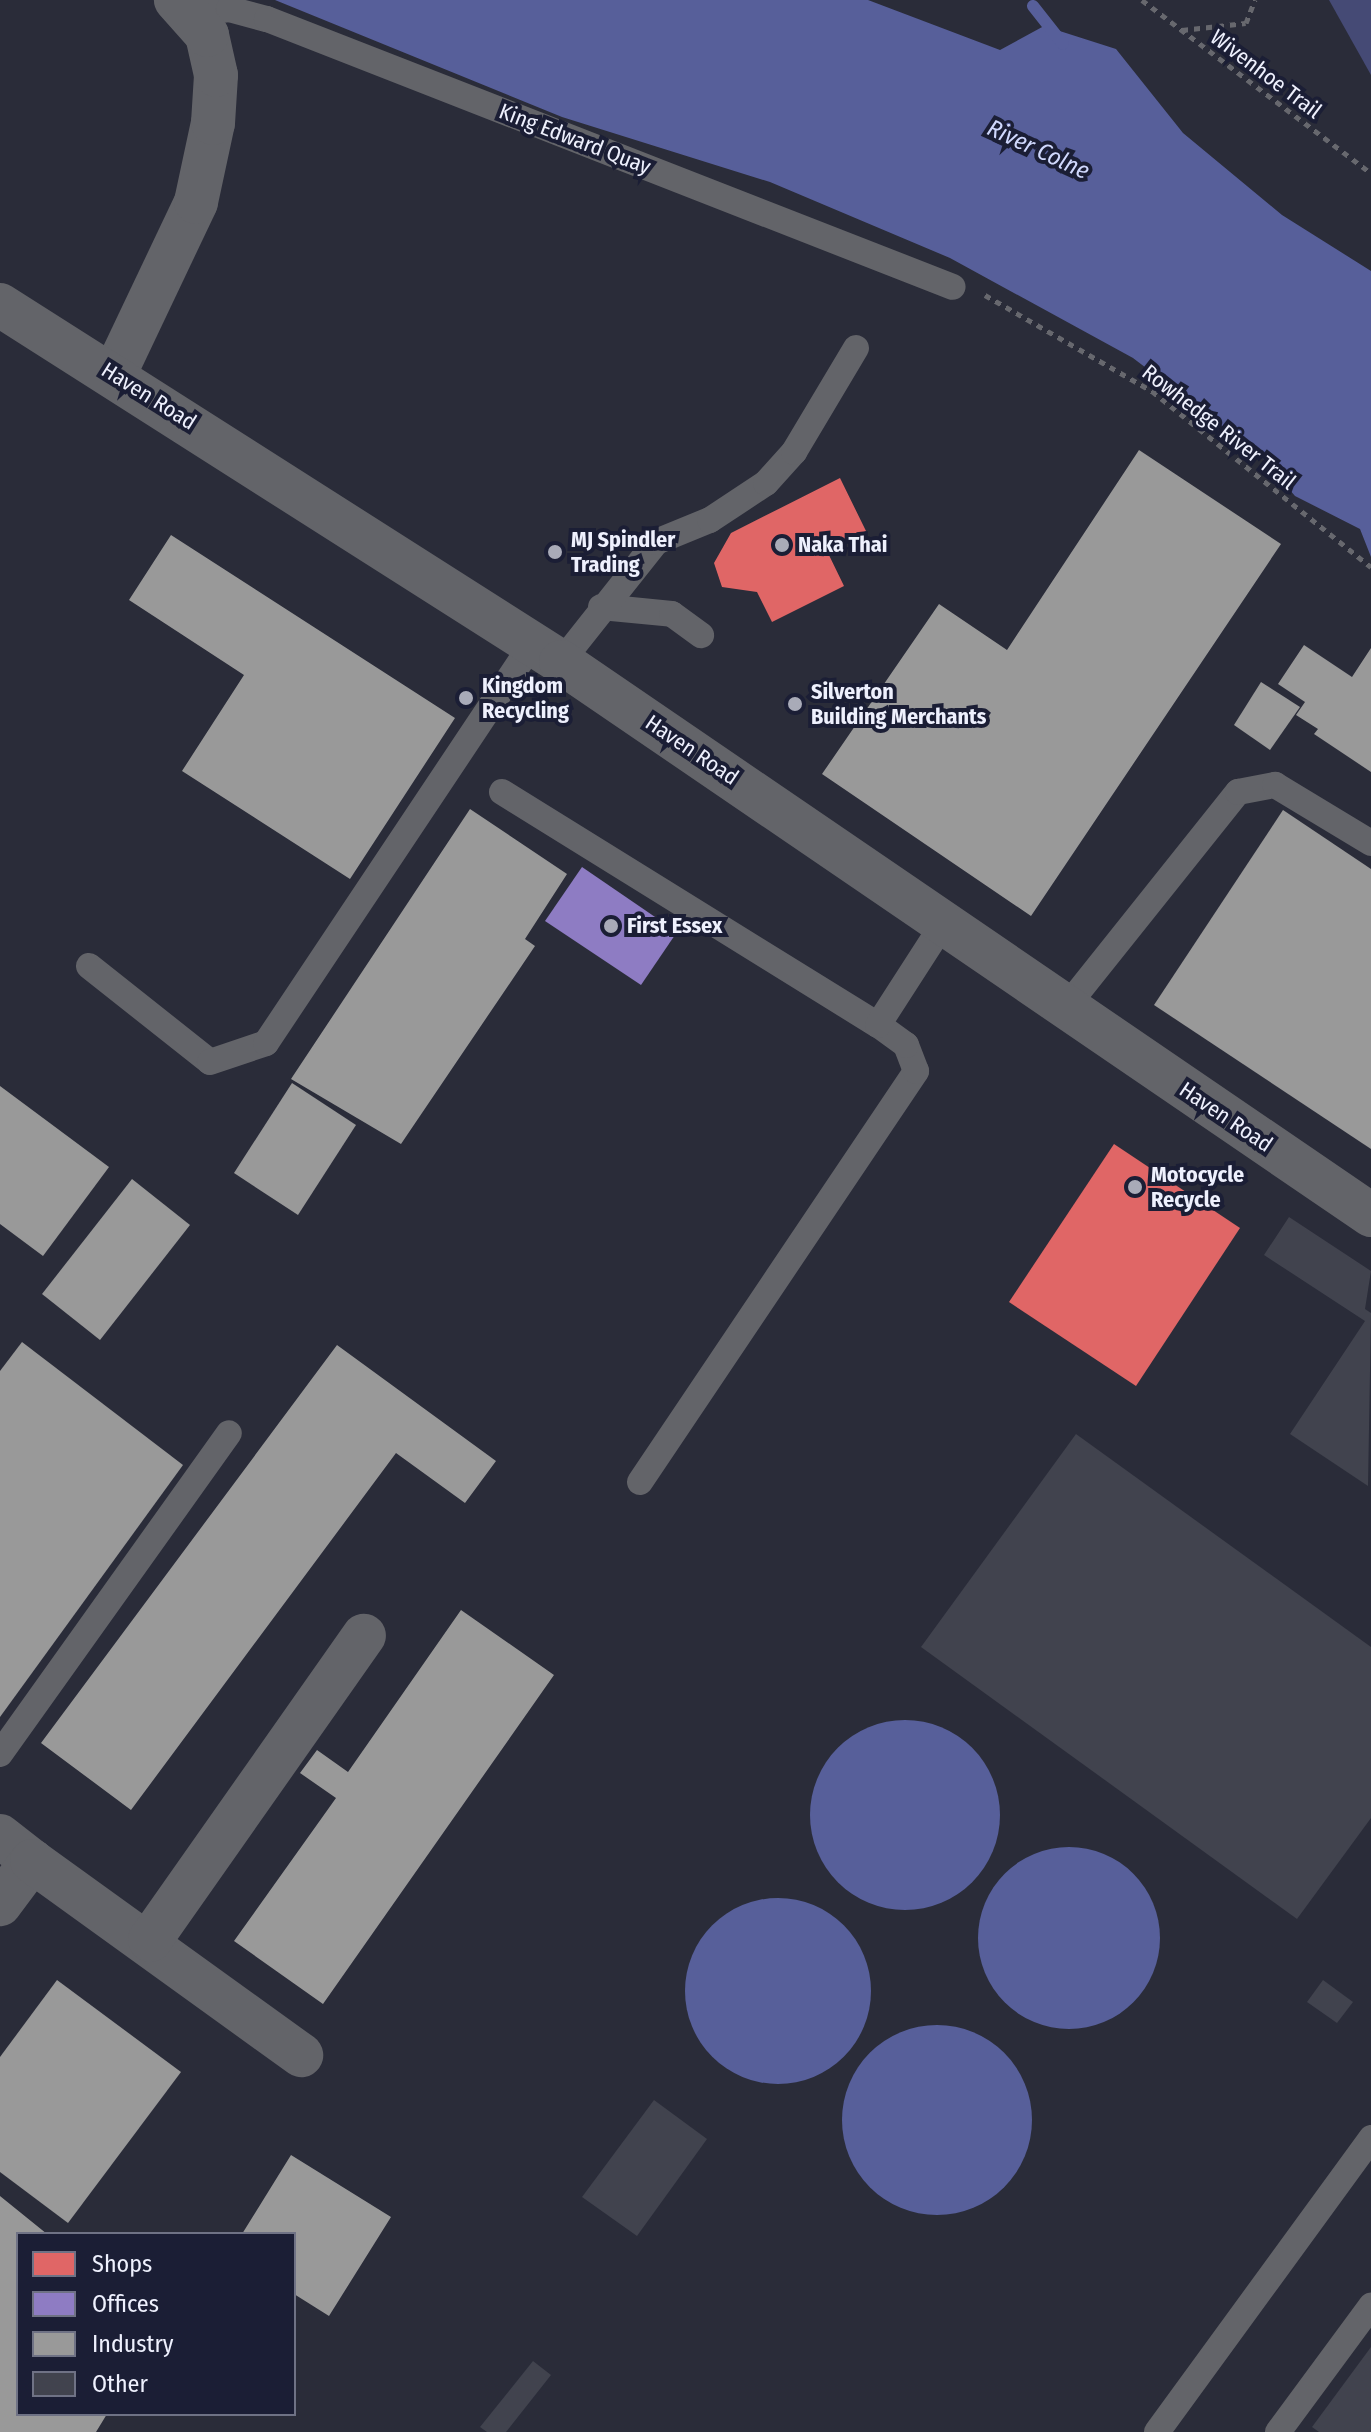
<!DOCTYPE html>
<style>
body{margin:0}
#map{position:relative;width:1371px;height:2432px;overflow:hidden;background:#2a2c39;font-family:"Fira Sans Condensed",sans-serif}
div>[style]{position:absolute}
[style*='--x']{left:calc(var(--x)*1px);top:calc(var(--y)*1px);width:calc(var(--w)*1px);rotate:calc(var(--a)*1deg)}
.green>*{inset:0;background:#454a75}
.water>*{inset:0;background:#575f9a}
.round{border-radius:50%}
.shops>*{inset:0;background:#e06666}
.offices>*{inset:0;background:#8e7cc3}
.industry>*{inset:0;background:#999}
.stream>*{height:12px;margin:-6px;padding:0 6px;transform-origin:6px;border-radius:6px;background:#575f9a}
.building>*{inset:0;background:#41434e}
.path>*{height:5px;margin-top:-2.5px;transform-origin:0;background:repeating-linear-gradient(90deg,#67686e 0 6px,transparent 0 12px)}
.service>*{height:26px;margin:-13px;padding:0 13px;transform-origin:13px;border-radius:13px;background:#636469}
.minor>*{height:44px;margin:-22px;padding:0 22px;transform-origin:22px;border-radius:22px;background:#636469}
.tertiary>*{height:44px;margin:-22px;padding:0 22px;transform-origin:22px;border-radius:22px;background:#636469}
.dots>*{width:22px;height:22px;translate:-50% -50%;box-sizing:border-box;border:4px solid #1b1e35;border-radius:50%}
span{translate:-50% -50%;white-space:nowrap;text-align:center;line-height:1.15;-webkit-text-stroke:8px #1b1e35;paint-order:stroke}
.street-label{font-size:22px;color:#eef0fd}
.poi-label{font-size:22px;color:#eef0fd;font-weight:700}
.left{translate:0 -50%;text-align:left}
.water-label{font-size:24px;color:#d0d8fd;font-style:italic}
.legend{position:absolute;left:16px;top:2232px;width:280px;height:184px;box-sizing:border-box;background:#1b1e35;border:2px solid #6f7285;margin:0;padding:10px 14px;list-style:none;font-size:24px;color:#eef0fd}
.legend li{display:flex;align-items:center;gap:16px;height:40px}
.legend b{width:40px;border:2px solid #6f7285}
</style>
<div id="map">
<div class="green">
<div style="clip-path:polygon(1329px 0,1371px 0,1371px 75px)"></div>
</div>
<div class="water">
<div style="clip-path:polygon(275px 0,868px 0,1000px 50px,1044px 26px,1116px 49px,1183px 133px,1282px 215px,1371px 271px,1371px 557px,1360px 529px,1295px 496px,1260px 455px,1133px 358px,950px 258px,770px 182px,562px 117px)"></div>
<div class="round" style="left:810px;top:1720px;width:190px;height:190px"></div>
<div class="round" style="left:978px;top:1847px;width:182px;height:182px"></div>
<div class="round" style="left:685px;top:1898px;width:186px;height:186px"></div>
<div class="round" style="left:842px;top:2025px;width:190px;height:190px"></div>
</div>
<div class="shops">
<div style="clip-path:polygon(840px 478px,866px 531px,827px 551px,844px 586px,772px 622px,757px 592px,722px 587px,714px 563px,731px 533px)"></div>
<div style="clip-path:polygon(1114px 1144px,1240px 1228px,1136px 1386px,1009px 1302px)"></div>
</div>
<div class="offices">
<div style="clip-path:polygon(582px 867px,677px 932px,641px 985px,545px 921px)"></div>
</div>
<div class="industry">
<div style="clip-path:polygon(1139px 450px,1281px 544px,1031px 916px,822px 774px,939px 604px,1007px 650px)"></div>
<div style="clip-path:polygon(171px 535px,455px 718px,350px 879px,182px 771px,244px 675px,129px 600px)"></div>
<div style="clip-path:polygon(1304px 645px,1352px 677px,1371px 648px,1371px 772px,1314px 734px,1318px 729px,1296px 715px,1305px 702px,1278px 684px)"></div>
<div style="clip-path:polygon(1261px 682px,1300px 707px,1270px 750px,1234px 725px)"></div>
<div style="clip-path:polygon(470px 809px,567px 874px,525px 939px,535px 946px,401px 1144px,291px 1079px)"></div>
<div style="clip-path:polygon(1283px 810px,1371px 869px,1371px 1149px,1154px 1005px)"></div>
<div style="clip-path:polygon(292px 1083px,356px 1125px,298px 1215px,234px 1173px)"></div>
<div style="clip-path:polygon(0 1086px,109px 1167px,43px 1256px,0 1224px)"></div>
<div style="clip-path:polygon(132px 1179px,190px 1225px,100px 1340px,42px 1294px)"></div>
<div style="clip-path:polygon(22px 1342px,183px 1465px,0 1717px,0 1371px)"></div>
<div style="clip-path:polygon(337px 1345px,496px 1461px,465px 1503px,396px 1453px,131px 1810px,41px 1743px)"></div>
<div style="clip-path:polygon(461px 1610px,554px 1675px,323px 2004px,234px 1941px,336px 1798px,300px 1773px,317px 1750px,348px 1772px)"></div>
<div style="clip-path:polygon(57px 1980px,181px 2072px,68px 2223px,0 2172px,0 2057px)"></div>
<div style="clip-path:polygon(291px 2155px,391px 2217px,329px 2316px,294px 2294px,294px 2234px,242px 2234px)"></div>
<div style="clip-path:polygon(0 2196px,47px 2234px,18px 2234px,18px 2414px,107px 2414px,96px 2432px,0 2432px)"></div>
</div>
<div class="stream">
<div style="--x:1033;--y:6;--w:48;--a:51.7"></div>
</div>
<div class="building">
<div style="clip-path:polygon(1289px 1217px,1371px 1271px,1365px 1309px,1371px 1313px,1368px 1486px,1290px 1434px,1365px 1321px,1264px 1255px)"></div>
<div style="clip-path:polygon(1076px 1434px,1371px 1647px,1371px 1818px,1297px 1919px,921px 1647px)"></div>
<div style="clip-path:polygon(1323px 1980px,1353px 2002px,1337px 2023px,1307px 2002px)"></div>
<div style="clip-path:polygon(654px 2100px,707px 2139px,637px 2236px,582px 2197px)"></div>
<div style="clip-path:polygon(1371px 2347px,1371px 2432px,1319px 2432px,1312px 2427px)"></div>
<div style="clip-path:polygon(533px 2361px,551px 2375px,506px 2432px,487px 2432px,480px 2427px)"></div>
</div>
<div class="path">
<div style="--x:1142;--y:0;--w:287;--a:37.1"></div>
<div style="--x:1182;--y:30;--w:64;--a:-6.2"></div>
<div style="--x:1246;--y:23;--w:25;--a:-69"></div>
<div style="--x:985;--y:295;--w:193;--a:29.9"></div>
<div style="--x:1152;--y:391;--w:281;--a:38.8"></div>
</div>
<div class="service">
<div style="--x:194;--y:14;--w:35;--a:-8"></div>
<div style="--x:229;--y:9;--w:39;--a:15"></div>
<div style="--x:267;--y:19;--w:736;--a:21.34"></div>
<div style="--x:601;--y:607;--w:71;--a:5.6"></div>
<div style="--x:672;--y:614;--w:36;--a:36"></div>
<div style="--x:561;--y:662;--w:153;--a:-51.6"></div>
<div style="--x:656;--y:542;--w:58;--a:-22.2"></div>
<div style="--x:710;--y:520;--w:67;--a:-33.5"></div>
<div style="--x:766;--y:483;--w:42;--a:-47.9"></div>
<div style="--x:794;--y:452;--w:121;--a:-59.2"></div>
<div style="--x:502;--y:792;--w:442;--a:31.8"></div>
<div style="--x:89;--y:966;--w:154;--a:38.4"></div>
<div style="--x:210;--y:1062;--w:59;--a:-18.7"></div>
<div style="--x:266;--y:1043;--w:481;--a:-56.3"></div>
<div style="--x:1067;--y:1006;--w:274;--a:-51.4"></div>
<div style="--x:1238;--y:792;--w:38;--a:-11"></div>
<div style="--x:1275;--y:785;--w:112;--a:31.1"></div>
<div style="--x:640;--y:1482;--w:495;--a:-56.1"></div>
<div style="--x:916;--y:1071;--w:28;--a:-111"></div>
<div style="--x:906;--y:1045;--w:34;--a:-144"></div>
<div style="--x:878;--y:1025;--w:124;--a:-57.2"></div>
<div style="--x:0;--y:1754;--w:394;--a:-54.5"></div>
<div style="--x:1157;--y:2432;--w:364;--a:-53.9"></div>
<div style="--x:1278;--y:2432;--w:157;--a:-53.6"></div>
</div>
<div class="minor">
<div style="--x:114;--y:375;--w:191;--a:-64.6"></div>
<div style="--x:196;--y:202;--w:81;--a:-77.9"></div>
<div style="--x:213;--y:123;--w:48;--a:-86.4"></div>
<div style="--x:216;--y:75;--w:41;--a:-102.7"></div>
<div style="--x:207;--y:35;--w:47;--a:-131.5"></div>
<div style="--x:0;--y:1836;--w:41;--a:38"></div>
<div style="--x:32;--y:1861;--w:54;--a:126.7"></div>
<div style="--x:32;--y:1861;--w:332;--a:35.8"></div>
<div style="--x:150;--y:1940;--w:372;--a:-54.9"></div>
</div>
<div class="tertiary">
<div style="--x:0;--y:305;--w:665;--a:32.47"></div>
<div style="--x:561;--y:662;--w:981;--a:34.32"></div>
</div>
<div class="dots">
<div style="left:782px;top:545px;background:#a9abb8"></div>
<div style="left:555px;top:552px;background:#a9abb8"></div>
<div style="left:466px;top:698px;background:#a9abb8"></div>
<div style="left:795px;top:704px;background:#a9abb8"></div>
<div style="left:611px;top:926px;background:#a9abb8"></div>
<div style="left:1135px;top:1187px;background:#a9abb8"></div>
</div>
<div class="street-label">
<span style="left:1266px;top:74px;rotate:37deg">Wivenhoe Trail</span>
<span style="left:575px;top:139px;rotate:21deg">King Edward Quay</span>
<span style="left:149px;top:396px;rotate:32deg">Haven Road</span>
<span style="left:1219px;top:427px;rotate:38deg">Rowhedge River Trail</span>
<span style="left:692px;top:750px;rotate:34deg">Haven Road</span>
<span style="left:1226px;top:1117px;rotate:34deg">Haven Road</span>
</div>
<div class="poi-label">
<span class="left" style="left:571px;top:552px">MJ Spindler<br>Trading</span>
<span class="left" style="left:798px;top:545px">Naka Thai</span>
<span class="left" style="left:482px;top:698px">Kingdom<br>Recycling</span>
<span class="left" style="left:811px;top:704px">Silverton<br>Building Merchants</span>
<span class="left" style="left:627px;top:926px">First Essex</span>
<span class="left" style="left:1151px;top:1187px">Motocycle<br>Recycle</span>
</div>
<div class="water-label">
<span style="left:1038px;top:150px;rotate:25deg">River Colne</span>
</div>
<ul class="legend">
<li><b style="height:22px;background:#e06666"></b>Shops</li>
<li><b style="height:22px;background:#8e7cc3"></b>Offices</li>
<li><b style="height:22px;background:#999"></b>Industry</li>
<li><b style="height:22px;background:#41434e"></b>Other</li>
</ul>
</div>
